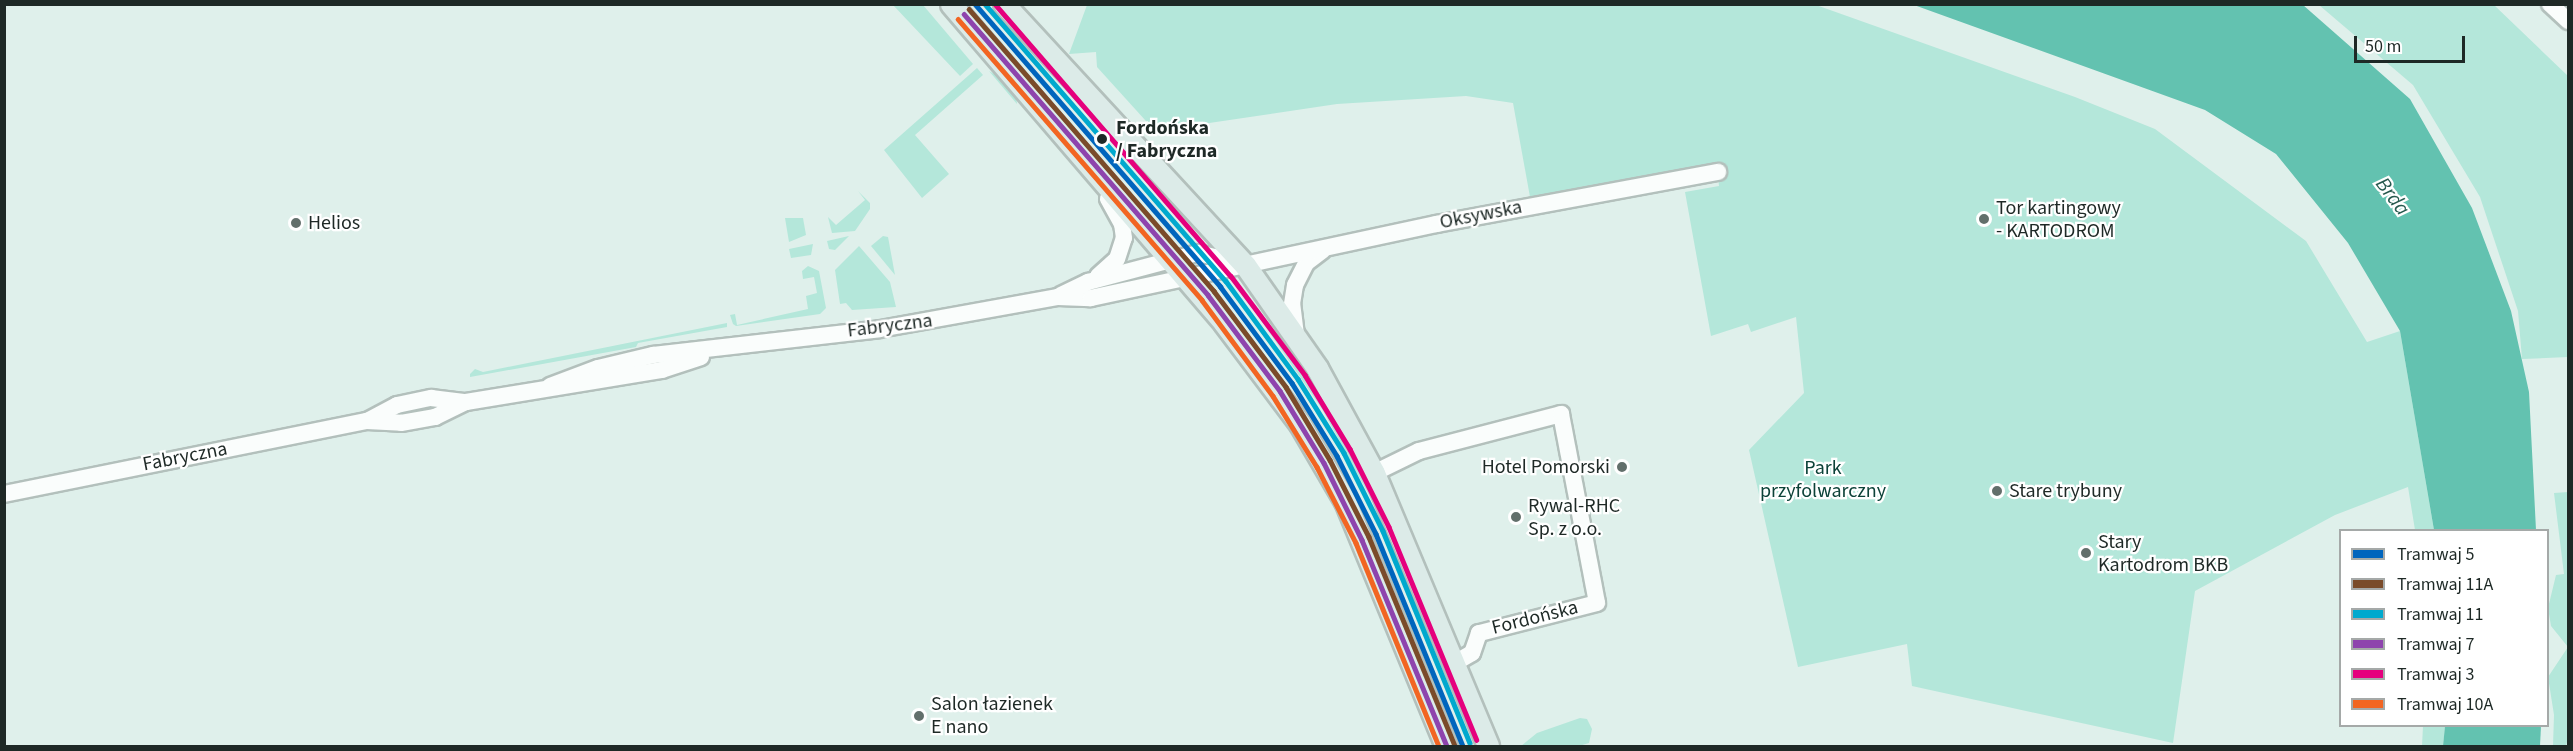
<!DOCTYPE html>
<meta charset="utf-8">
<style>
body{margin:0}
#map{position:relative;width:2573px;height:751px;overflow:hidden;background:#dff0eb;font-family:"Source Sans 3",sans-serif}
div>[style]{position:absolute}
[style*='--x']{left:calc(var(--x)*1px);top:calc(var(--y)*1px);width:calc(var(--w)*1px);rotate:calc(var(--a)*1deg)}
.green>*{inset:0;background:#b4e7da}
.water>*{inset:0;background:#63c2b0}
.roads{filter:drop-shadow(2px 0 #b3c0bc) drop-shadow(-2px 0 #b3c0bc) drop-shadow(0 2px #b3c0bc) drop-shadow(0 -2px #b3c0bc)}
.minor>*{height:16px;margin:-8px;padding:0 8px;transform-origin:8px;border-radius:8px;background:#fafdfc}
.major>*{height:21px;margin:-10.5px;padding:0 10.5px;transform-origin:10.5px;border-radius:10.5px;background:#dcebe8}
.tram-1>*{height:4.5px;margin:-2.25px;padding:0 2.25px;transform-origin:2.25px;border-radius:2.25px;background:#0065bd}
.tram-2>*{height:4.5px;margin:-2.25px;padding:0 2.25px;transform-origin:2.25px;border-radius:2.25px;background:#7a4b2a}
.tram-3>*{height:4.5px;margin:-2.25px;padding:0 2.25px;transform-origin:2.25px;border-radius:2.25px;background:#00a9ce}
.tram-4>*{height:4.5px;margin:-2.25px;padding:0 2.25px;transform-origin:2.25px;border-radius:2.25px;background:#8e44ad}
.tram-5>*{height:4.5px;margin:-2.25px;padding:0 2.25px;transform-origin:2.25px;border-radius:2.25px;background:#e5007d}
.tram-6>*{height:4.5px;margin:-2.25px;padding:0 2.25px;transform-origin:2.25px;border-radius:2.25px;background:#f26522}
.dots>*{width:16px;height:16px;translate:-50% -50%;box-sizing:border-box;border:3px solid #fff;border-radius:50%}
span{translate:-50% -50%;white-space:nowrap;text-align:center;line-height:1.15;-webkit-text-stroke:4.5px #fff;paint-order:stroke}
.stop-label{font-size:20px;color:#1e2926;font-weight:700}
.left{translate:0 -50%;text-align:left}
.poi-label{font-size:20px;color:#1e2926}
.right{translate:-100% -50%;text-align:right}
.street-label{font-size:20px;color:#1e2926}
.park-label{font-size:20px;color:#0c4238}
.water-label{font-size:21px;color:#275a4f;font-style:italic}
.frame{position:absolute;inset:0;border:6px solid #1e2926;pointer-events:none}
.legend{position:absolute;left:2339px;top:529px;width:210px;height:198px;box-sizing:border-box;background:#fff;border:2px solid #a5a9a8;margin:0;padding:8px 10px;list-style:none;font-size:18px;color:#1e2926}
.legend li{display:flex;align-items:center;gap:12px;height:30px}
.legend b{width:30px;border:2px solid #a5a9a8}
.scale{position:absolute;left:2354px;top:36px;width:111px;height:27px;box-sizing:border-box;border:3px solid #1e2926;border-top:0;padding-left:8px;font-size:18px;line-height:21px;white-space:nowrap;color:#1e2926;-webkit-text-stroke:4px #fff;paint-order:stroke}
</style>
<div id="map">
<div class="green">
<div style="clip-path:polygon(893px 5px,923px 5px,973px 64px,960px 76px)"></div>
<div style="clip-path:polygon(1087px 5px,1816px 5px,2075px 97px,2155px 129px,2306px 241px,2367px 342px,2400px 331px,2434px 530px,2415px 530px,2408px 487px,2335px 515px,2195px 591px,2173px 743px,1912px 686px,1907px 644px,1798px 667px,1749px 450px,1804px 393px,1796px 317px,1751px 332px,1748px 324px,1711px 336px,1685px 192px,1719px 186px,1717px 166px,1530px 197px,1513px 103px,1466px 96px,1337px 104px,1155px 131px,1097px 67px,1096px 52px,1069px 54px)"></div>
<div style="clip-path:polygon(2319px 5px,2494px 5px,2568px 76px,2568px 357px,2522px 359px,2518px 311px,2480px 197px,2413px 85px)"></div>
<div style="clip-path:polygon(977px 68px,983px 75px,915px 135px,949px 174px,922px 198px,884px 150px)"></div>
<div style="clip-path:polygon(989px 71px,1004px 80px,1016px 96px,1017px 104px)"></div>
<div style="clip-path:polygon(858px 191px,870px 203px,870px 209px,855px 231px,832px 233px,828px 217px,836px 225px,865px 200px)"></div>
<div style="clip-path:polygon(785px 218px,803px 218px,806px 235px,789px 242px)"></div>
<div style="clip-path:polygon(849px 236px,835px 250px,829px 249px,827px 241px)"></div>
<div style="clip-path:polygon(883px 236px,888px 237px,895px 275px,871px 246px)"></div>
<div style="clip-path:polygon(813px 244px,811px 255px,791px 258px,789px 249px)"></div>
<div style="clip-path:polygon(859px 246px,890px 282px,896px 307px,852px 310px,846px 303px,840px 304px,835px 270px)"></div>
<div style="clip-path:polygon(808px 266px,819px 271px,826px 308px,820px 314px,736px 326px,733px 324px,730px 315px,735px 314px,737px 325px,808px 309px,806px 296px,817px 293px,814px 277px,803px 279px,802px 271px)"></div>
<div style="clip-path:polygon(1258px 308px,1313px 387px,1392px 532px,1478px 746px,1382px 519px,1322px 409px,1254px 310px)"></div>
<div style="clip-path:polygon(727px 323px,727px 327px,638px 343px,636px 347px,470px 377px,470px 374px,475px 369px,483px 372px)"></div>
<div style="clip-path:polygon(1307px 420px,1312px 421px,1343px 474px,1375px 539px,1460px 746px,1456px 746px,1365px 524px)"></div>
<div style="clip-path:polygon(2568px 492px,2568px 738px,2566px 746px,2553px 746px,2554px 715px,2548px 677px,2568px 647px,2551px 626px,2548px 608px,2556px 575px,2564px 574px,2554px 493px)"></div>
<div style="clip-path:polygon(1580px 718px,1587px 719px,1592px 729px,1589px 743px,1579px 746px,1521px 746px,1537px 733px)"></div>
<div style="clip-path:polygon(2423px 726px,2445px 726px,2443px 746px,2422px 746px)"></div>
</div>
<div class="water">
<div style="clip-path:polygon(1914px 5px,2303px 5px,2410px 99px,2472px 208px,2511px 311px,2529px 392px,2536px 530px,2434px 530px,2400px 331px,2348px 243px,2276px 154px,2205px 110px)"></div>
<div style="clip-path:polygon(2445px 726px,2541px 726px,2540px 746px,2443px 746px)"></div>
</div>
<div class="roads">
<div class="minor">
<div style="--x:2550;--y:4;--w:25;--a:43"></div>
<div style="--x:1098;--y:276;--w:25;--a:-42"></div>
<div style="--x:1117;--y:259;--w:22;--a:-72"></div>
<div style="--x:1124;--y:238;--w:14;--a:-98"></div>
<div style="--x:1122;--y:224;--w:29;--a:-119"></div>
<div style="--x:1061;--y:295;--w:30;--a:-26"></div>
<div style="--x:1088;--y:282;--w:114;--a:-14.8"></div>
<div style="--x:1198;--y:253;--w:46;--a:13.7"></div>
<div style="--x:1296;--y:335;--w:31;--a:-97"></div>
<div style="--x:1292;--y:304;--w:19;--a:-81"></div>
<div style="--x:1295;--y:285;--w:25;--a:-63"></div>
<div style="--x:1306;--y:263;--w:21;--a:-37"></div>
<div style="--x:550;--y:386;--w:51;--a:-20.6"></div>
<div style="--x:598;--y:368;--w:57;--a:-13.3"></div>
<div style="--x:653;--y:355;--w:228;--a:-6.5"></div>
<div style="--x:880;--y:329;--w:181;--a:-10.2"></div>
<div style="--x:1058;--y:297;--w:33;--a:2"></div>
<div style="--x:1091;--y:298;--w:354;--a:-12.1"></div>
<div style="--x:1437;--y:224;--w:286;--a:-10.5"></div>
<div style="--x:367;--y:421;--w:34;--a:-28"></div>
<div style="--x:397;--y:405;--w:35;--a:-12"></div>
<div style="--x:431;--y:398;--w:35;--a:7"></div>
<div style="--x:1374;--y:473;--w:50;--a:-26.1"></div>
<div style="--x:1419;--y:451;--w:147;--a:-14.6"></div>
<div style="--x:1561;--y:414;--w:192;--a:79.2"></div>
<div style="--x:1597;--y:603;--w:122;--a:165.7"></div>
<div style="--x:1479;--y:633;--w:21;--a:109"></div>
<div style="--x:1472;--y:653;--w:20;--a:150"></div>
<div style="--x:4;--y:494;--w:370;--a:-11.4"></div>
<div style="--x:367;--y:421;--w:34;--a:3"></div>
<div style="--x:401;--y:423;--w:35;--a:-10"></div>
<div style="--x:435;--y:417;--w:34;--a:-26"></div>
<div style="--x:466;--y:402;--w:199;--a:-9.3"></div>
<div style="--x:662;--y:370;--w:41;--a:-18.4"></div>
</div>
<div class="major">
<div style="--x:951;--y:4;--w:420;--a:49.4"></div>
<div style="--x:1224;--y:323;--w:126;--a:53"></div>
<div style="--x:1300;--y:424;--w:89;--a:59.7"></div>
<div style="--x:1345;--y:501;--w:265;--a:67.6"></div>
<div style="--x:1004;--y:4;--w:355;--a:47.3"></div>
<div style="--x:1245;--y:265;--w:126;--a:55"></div>
<div style="--x:1317;--y:368;--w:119;--a:61.5"></div>
<div style="--x:1374;--y:473;--w:296;--a:67.3"></div>
</div>
</div>
<div class="tram-1">
<div style="--x:975;--y:4;--w:374;--a:49"></div>
<div style="--x:1220;--y:286;--w:121;--a:53.4"></div>
<div style="--x:1292;--y:383;--w:86;--a:58.3"></div>
<div style="--x:1337;--y:456;--w:87;--a:63.4"></div>
<div style="--x:1376;--y:534;--w:229;--a:67.7"></div>
</div>
<div class="tram-2">
<div style="--x:969;--y:9;--w:374;--a:49"></div>
<div style="--x:1214;--y:291;--w:120;--a:53.1"></div>
<div style="--x:1286;--y:387;--w:85;--a:58.9"></div>
<div style="--x:1330;--y:460;--w:86;--a:63.1"></div>
<div style="--x:1369;--y:537;--w:226;--a:67.6"></div>
</div>
<div class="tram-3">
<div style="--x:985;--y:4;--w:367;--a:49"></div>
<div style="--x:1226;--y:281;--w:122;--a:53.7"></div>
<div style="--x:1298;--y:379;--w:87;--a:58.1"></div>
<div style="--x:1344;--y:453;--w:87;--a:63.4"></div>
<div style="--x:1383;--y:531;--w:229;--a:67.7"></div>
</div>
<div class="tram-4">
<div style="--x:964;--y:14;--w:372;--a:49"></div>
<div style="--x:1208;--y:295;--w:120;--a:53.1"></div>
<div style="--x:1280;--y:391;--w:84;--a:58.6"></div>
<div style="--x:1324;--y:463;--w:86;--a:63.7"></div>
<div style="--x:1362;--y:540;--w:223;--a:67.6"></div>
</div>
<div class="tram-5">
<div style="--x:995;--y:4;--w:360;--a:49.1"></div>
<div style="--x:1231;--y:276;--w:124;--a:53.2"></div>
<div style="--x:1305;--y:375;--w:87;--a:58.7"></div>
<div style="--x:1350;--y:449;--w:87;--a:63.4"></div>
<div style="--x:1389;--y:527;--w:230;--a:67.6"></div>
</div>
<div class="tram-6">
<div style="--x:958;--y:19;--w:372;--a:49"></div>
<div style="--x:1202;--y:300;--w:119;--a:53.5"></div>
<div style="--x:1273;--y:396;--w:84;--a:58.2"></div>
<div style="--x:1317;--y:467;--w:85;--a:62.8"></div>
<div style="--x:1356;--y:543;--w:219;--a:67.8"></div>
</div>
<div class="dots">
<div style="left:1102px;top:139px;background:#1e2926"></div>
<div style="left:1984px;top:219px;background:#626f6b"></div>
<div style="left:296px;top:223px;background:#626f6b"></div>
<div style="left:1622px;top:467px;background:#626f6b"></div>
<div style="left:1997px;top:491px;background:#626f6b"></div>
<div style="left:1516px;top:517px;background:#626f6b"></div>
<div style="left:2086px;top:553px;background:#626f6b"></div>
<div style="left:919px;top:716px;background:#626f6b"></div>
</div>
<div class="stop-label">
<span class="left" style="left:1116px;top:140px">Fordońska<br>/ Fabryczna</span>
</div>
<div class="poi-label">
<span class="left" style="left:1996px;top:220px">Tor kartingowy<br>- KARTODROM</span>
<span class="left" style="left:308px;top:223px">Helios</span>
<span class="right" style="left:1610px;top:467px">Hotel Pomorski</span>
<span class="left" style="left:2009px;top:491px">Stare trybuny</span>
<span class="left" style="left:1528px;top:518px">Rywal-RHC<br>Sp. z o.o.</span>
<span class="left" style="left:2098px;top:554px">Stary<br>Kartodrom BKB</span>
<span class="left" style="left:931px;top:716px">Salon łazienek<br>E nano</span>
</div>
<div class="street-label">
<span style="left:1481px;top:215px;rotate:-11deg">Oksywska</span>
<span style="left:890px;top:326px;rotate:-7deg">Fabryczna</span>
<span style="left:185px;top:457px;rotate:-11deg">Fabryczna</span>
<span style="left:1535px;top:618px;rotate:-14deg">Fordońska</span>
</div>
<div class="park-label">
<span style="left:1823px;top:480px">Park<br>przyfolwarczny</span>
</div>
<div class="water-label">
<span style="left:2393px;top:196px;rotate:53deg">Brda</span>
</div>
<div class="frame"></div>
<ul class="legend">
<li><b style="height:8px;background:#0065bd"></b>Tramwaj 5</li>
<li><b style="height:8px;background:#7a4b2a"></b>Tramwaj 11A</li>
<li><b style="height:8px;background:#00a9ce"></b>Tramwaj 11</li>
<li><b style="height:8px;background:#8e44ad"></b>Tramwaj 7</li>
<li><b style="height:8px;background:#e5007d"></b>Tramwaj 3</li>
<li><b style="height:8px;background:#f26522"></b>Tramwaj 10A</li>
</ul>
<div class="scale">50 m</div>
</div>
